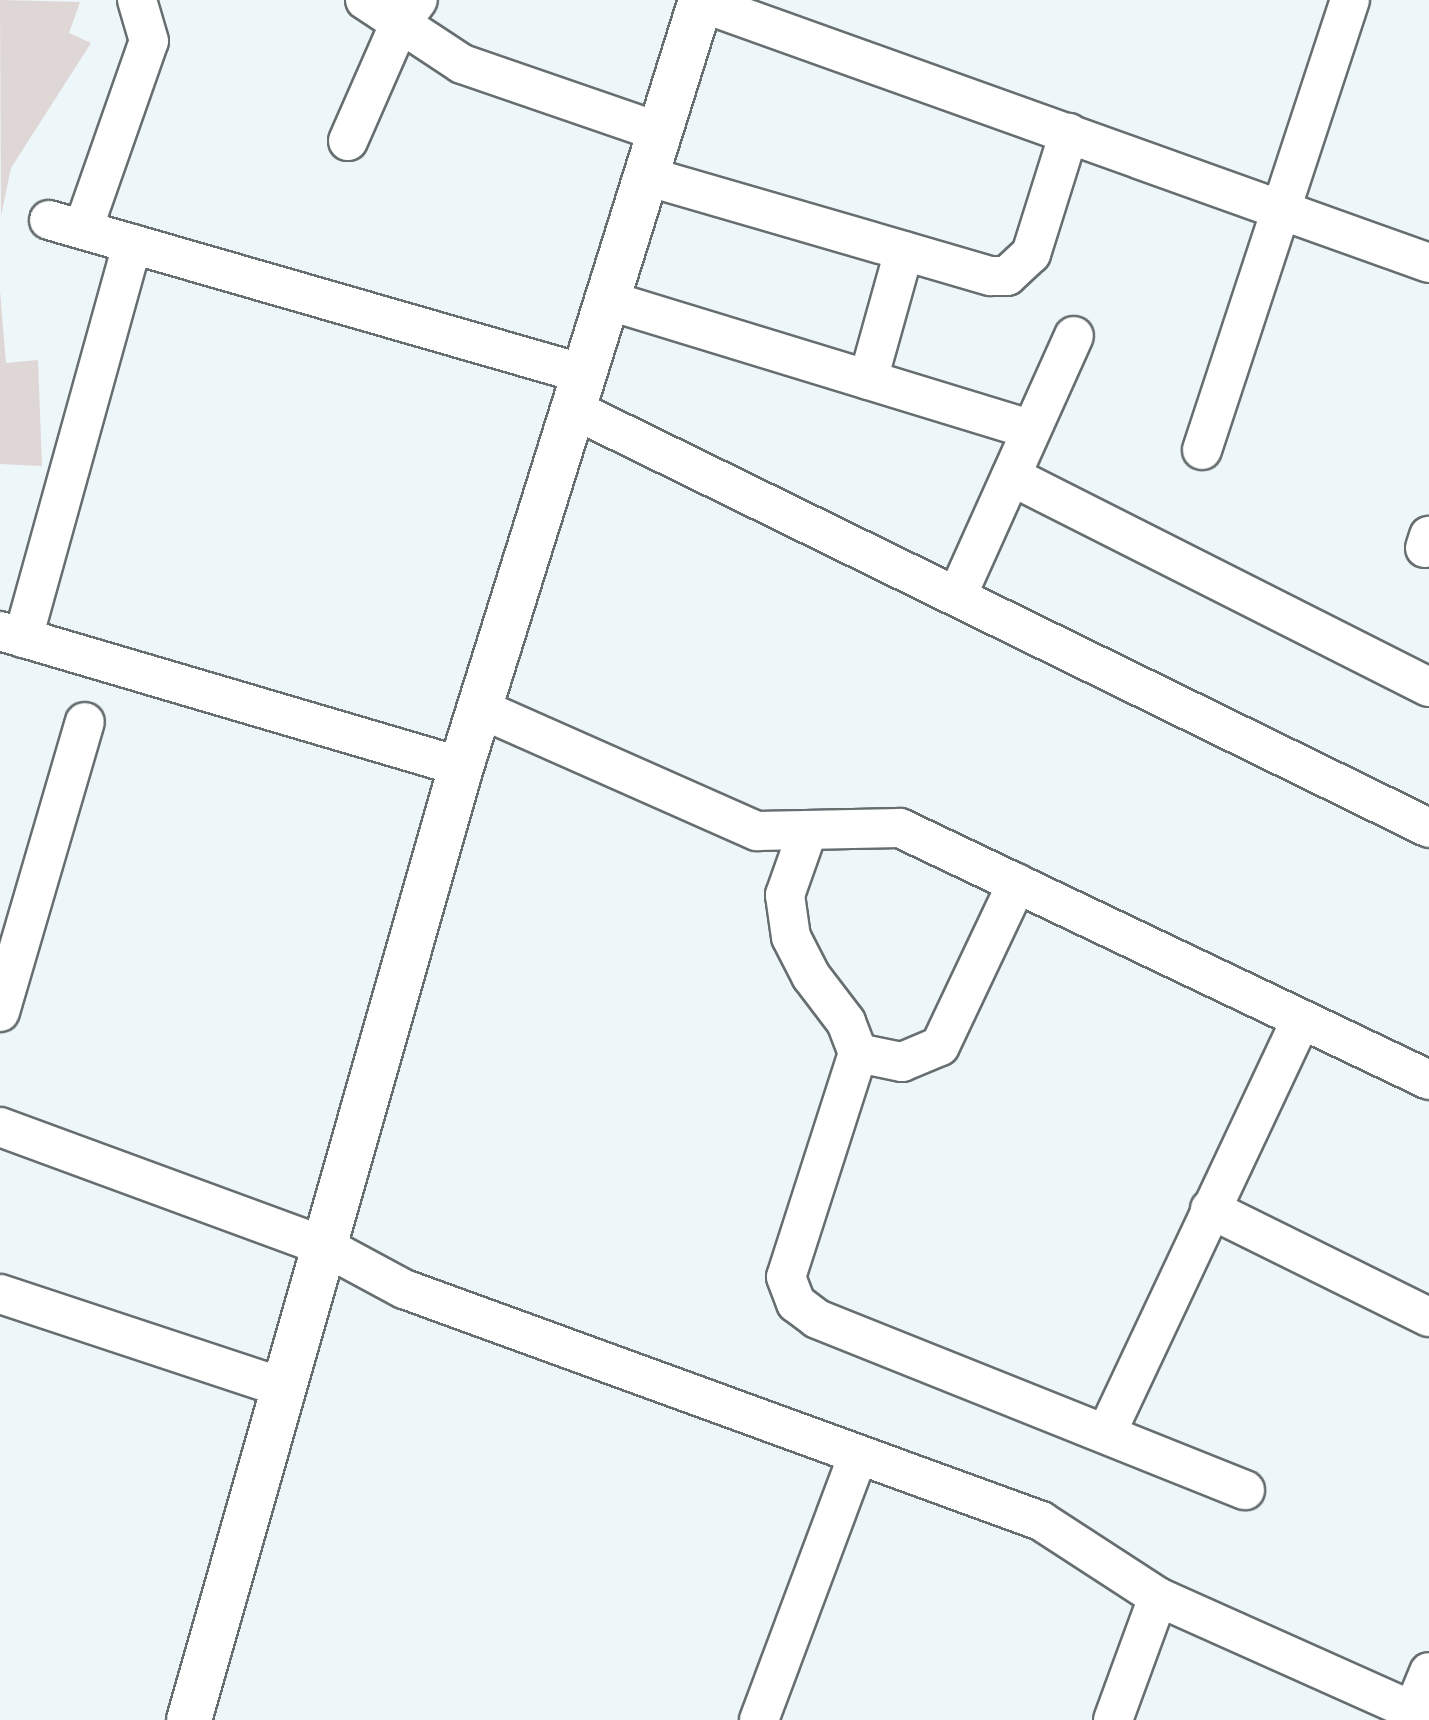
<!DOCTYPE html>
<style>
body{margin:0}
#map{position:relative;width:1429px;height:1720px;overflow:hidden;background:#edf6f9;font-family:Rubik,sans-serif}
div>[style]{position:absolute}
[style*='--x']{left:calc(var(--x)*1px);top:calc(var(--y)*1px);width:calc(var(--w)*1px);rotate:calc(var(--a)*1deg)}
.building>*{inset:0;background:#dfd6d6}
.roads{filter:drop-shadow(2px 0 #666e70) drop-shadow(-2px 0 #666e70) drop-shadow(0 2px #666e70) drop-shadow(0 -2px #666e70)}
.minor>*{height:38px;margin:-19px;padding:0 19px;transform-origin:19px;border-radius:19px;background:#fff}
.tertiary>*{height:44px;margin:-22px;padding:0 22px;transform-origin:22px;border-radius:22px;background:#fff}
span{translate:-50% -50%;white-space:nowrap;text-align:center;line-height:1.15;-webkit-text-stroke:7px #fff;paint-order:stroke}
</style>
<div id="map">
<div class="building">
<div style="clip-path:polygon(0 0,80px 2px,69px 33px,91px 43px,11px 168px,1px 216px)"></div>
<div style="clip-path:polygon(0 291px,6px 363px,38px 360px,42px 466px,0 464px)"></div>
</div>
<div class="roads">
<div class="minor">
<div style="--x:365;--y:0;--w:116;--a:33.4"></div>
<div style="--x:462;--y:64;--w:208;--a:19"></div>
<div style="--x:700;--y:2;--w:774;--a:19.7"></div>
<div style="--x:348;--y:141;--w:127;--a:-66.3"></div>
<div style="--x:399;--y:25;--w:31;--a:-53"></div>
<div style="--x:646;--y:176;--w:359;--a:16.2"></div>
<div style="--x:991;--y:276;--w:16;--a:0"></div>
<div style="--x:1007;--y:276;--w:33;--a:-43"></div>
<div style="--x:1031;--y:254;--w:127;--a:-72.6"></div>
<div style="--x:49;--y:220;--w:557;--a:16.06"></div>
<div style="--x:83;--y:229;--w:199;--a:-70.7"></div>
<div style="--x:149;--y:41;--w:43;--a:-106.3"></div>
<div style="--x:607;--y:300;--w:443;--a:17"></div>
<div style="--x:868;--y:380;--w:134;--a:-74.4"></div>
<div style="--x:573;--y:409;--w:953;--a:26.08"></div>
<div style="--x:1202;--y:450;--w:474;--a:-71.8"></div>
<div style="--x:1011;--y:476;--w:468;--a:26.8"></div>
<div style="--x:1425;--y:548;--w:13;--a:-72"></div>
<div style="--x:957;--y:596;--w:285;--a:-65.8"></div>
<div style="--x:0;--y:631;--w:481;--a:16.4"></div>
<div style="--x:23;--y:638;--w:409;--a:-74.5"></div>
<div style="--x:479;--y:708;--w:304;--a:23.9"></div>
<div style="--x:757;--y:831;--w:143;--a:-1.2"></div>
<div style="--x:900;--y:828;--w:586;--a:25.47"></div>
<div style="--x:808;--y:830;--w:69;--a:109.5"></div>
<div style="--x:785;--y:895;--w:42;--a:81.9"></div>
<div style="--x:791;--y:937;--w:44;--a:62.9"></div>
<div style="--x:811;--y:976;--w:58;--a:52.7"></div>
<div style="--x:846;--y:1022;--w:33;--a:69"></div>
<div style="--x:858;--y:1053;--w:235;--a:107.8"></div>
<div style="--x:786;--y:1277;--w:28;--a:69"></div>
<div style="--x:796;--y:1303;--w:26;--a:37"></div>
<div style="--x:817;--y:1319;--w:461;--a:21.8"></div>
<div style="--x:0;--y:1012;--w:302;--a:-73.7"></div>
<div style="--x:858;--y:1053;--w:45;--a:11.6"></div>
<div style="--x:902;--y:1062;--w:41;--a:-22.8"></div>
<div style="--x:940;--y:1046;--w:180;--a:-64.7"></div>
<div style="--x:0;--y:1127;--w:345;--a:20.2"></div>
<div style="--x:324;--y:1246;--w:91;--a:28.3"></div>
<div style="--x:404;--y:1289;--w:678;--a:20.01"></div>
<div style="--x:1041;--y:1521;--w:140;--a:33"></div>
<div style="--x:1158;--y:1597;--w:297;--a:24.1"></div>
<div style="--x:1210;--y:1209;--w:244;--a:26.3"></div>
<div style="--x:0;--y:1294;--w:299;--a:18.3"></div>
<div style="--x:1107;--y:1432;--w:456;--a:-64.8"></div>
<div style="--x:1413;--y:1711;--w:42;--a:-67.7"></div>
<div style="--x:759;--y:1720;--w:280;--a:-69.5"></div>
<div style="--x:1113;--y:1720;--w:131;--a:-69.9"></div>
</div>
<div class="tertiary">
<div style="--x:189;--y:1720;--w:991;--a:-74.07"></div>
<div style="--x:461;--y:767;--w:804;--a:-72.62"></div>
</div>
</div>
</div>
